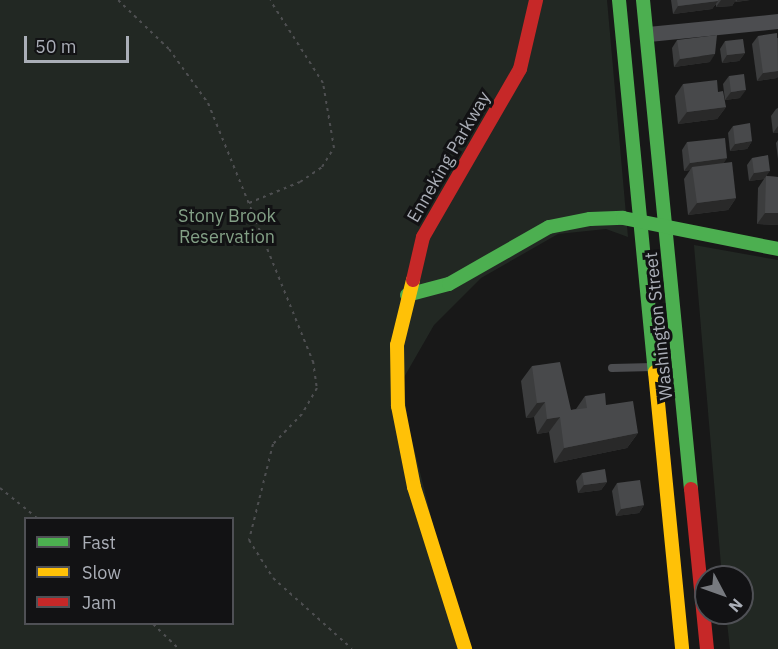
<!DOCTYPE html>
<style>
body{margin:0}
#map{position:relative;width:778px;height:649px;overflow:hidden;background:#181818;font-family:"IBM Plex Sans",sans-serif}
div>[style]{position:absolute}
[style*='--x']{left:calc(var(--x)*1px);top:calc(var(--y)*1px);width:calc(var(--w)*1px);rotate:calc(var(--a)*1deg)}
.green>*{inset:0;background:#222823}
.path>*{height:2px;margin-top:-1px;transform-origin:0;background:repeating-linear-gradient(90deg,#4e4f51 0 3px,transparent 0 7.5px)}
.lane>*{height:8px;margin:-4px;padding:0 4px;transform-origin:4px;border-radius:4px;background:#4c4d50}
.street>*{height:15px;margin:-7.5px;padding:0 7.5px;transform-origin:7.5px;border-radius:7.5px;background:#4c4d50}
.fast>*{height:14px;margin:-7px;padding:0 7px;transform-origin:7px;border-radius:7px;background:#4caf50}
.slow>*{height:14px;margin:-7px;padding:0 7px;transform-origin:7px;border-radius:7px;background:#ffc107}
.jam>*{height:14px;margin:-7px;padding:0 7px;transform-origin:7px;border-radius:7px;background:#c62828}
.wall>*{inset:0;background:#3c3d3e}
.shaded-wall>*{inset:0;background:#292929}
.building>*{inset:0;background:#48494b}
span{translate:-50% -50%;white-space:nowrap;text-align:center;line-height:1.15;-webkit-text-stroke:6px #121214;paint-order:stroke}
.street-label{font-size:18px;color:#aaaeb7}
.park-label{font-size:18px;color:#83a086}
.legend{position:absolute;left:24px;top:517px;width:210px;height:108px;box-sizing:border-box;background:#121214;border:2px solid #4f5055;margin:0;padding:8px 10px;list-style:none;font-size:18px;color:#aaaeb7}
.legend li{display:flex;align-items:center;gap:12px;height:30px}
.legend b{width:30px;border:2px solid #4f5055}
.north{position:absolute;left:694px;top:565px;width:60px;height:60px;box-sizing:border-box;background:#121214;border:2px solid #4f5055;border-radius:50%;rotate:131deg;font-size:16px;font-weight:700;line-height:24px;text-align:center;color:#aaaeb7}
.north::after{content:'';display:block;margin:auto;width:21px;height:27px;background:#777a7f;clip-path:polygon(50% 0,100% 100%,50% 72%,0 100%)}
.scale{position:absolute;left:24px;top:36px;width:105px;height:27px;box-sizing:border-box;border:3px solid #aaaeb7;border-top:0;padding-left:8px;font-size:18px;line-height:21px;white-space:nowrap;color:#aaaeb7;-webkit-text-stroke:4px #121214;paint-order:stroke}
</style>
<div id="map">
<div class="green">
<div style="clip-path:polygon(evenodd,0 0,607px 0,628px 237px,606px 229px,558px 234px,481px 278px,434px 325px,403px 379px,408px 424px,464px 649px,0 649px,0 0,26px 518px,232px 518px,232px 624px,26px 624px,26px 518px)"></div>
<div style="clip-path:polygon(694px 245px,778px 260px,778px 649px,730px 649px,726px 613px,742px 613px,742px 577px,722px 577px)"></div>
</div>
<div class="path">
<div style="--x:118;--y:0;--w:71;--a:43.9"></div>
<div style="--x:169;--y:49;--w:67;--a:54.2"></div>
<div style="--x:208;--y:103;--w:279;--a:67.9"></div>
<div style="--x:313;--y:361;--w:27;--a:82"></div>
<div style="--x:317;--y:388;--w:30;--a:120"></div>
<div style="--x:302;--y:414;--w:42;--a:134"></div>
<div style="--x:273;--y:444;--w:99;--a:104"></div>
<div style="--x:249;--y:540;--w:45;--a:57.7"></div>
<div style="--x:273;--y:578;--w:106;--a:41.9"></div>
<div style="--x:249;--y:203;--w:55;--a:-22.4"></div>
<div style="--x:300;--y:182;--w:27;--a:-34"></div>
<div style="--x:322;--y:167;--w:22;--a:-58"></div>
<div style="--x:334;--y:148;--w:66;--a:-99.6"></div>
<div style="--x:323;--y:83;--w:98;--a:-122.6"></div>
<div style="--x:0;--y:488;--w:48;--a:39"></div>
<div style="--x:153;--y:624;--w:36;--a:44"></div>
</div>
<div class="lane">
<div style="--x:612;--y:368;--w:41;--a:-1.4"></div>
</div>
<div class="street">
<div style="--x:648;--y:34;--w:131;--a:-5.7"></div>
</div>
<div class="fast">
<div style="--x:619;--y:0;--w:374;--a:84.5"></div>
<div style="--x:643;--y:0;--w:491;--a:84.4"></div>
<div style="--x:407;--y:295;--w:43;--a:-14.7"></div>
<div style="--x:449;--y:284;--w:115;--a:-29.7"></div>
<div style="--x:549;--y:227;--w:42;--a:-11"></div>
<div style="--x:590;--y:219;--w:33;--a:-2"></div>
<div style="--x:623;--y:218;--w:158;--a:11.3"></div>
</div>
<div class="slow">
<div style="--x:413;--y:280;--w:67;--a:103.8"></div>
<div style="--x:397;--y:345;--w:61;--a:89.1"></div>
<div style="--x:398;--y:406;--w:83;--a:78.8"></div>
<div style="--x:414;--y:487;--w:170;--a:72.5"></div>
<div style="--x:655;--y:372;--w:278;--a:84.4"></div>
</div>
<div class="jam">
<div style="--x:413;--y:280;--w:44;--a:-76.9"></div>
<div style="--x:423;--y:237;--w:194;--a:-60"></div>
<div style="--x:520;--y:69;--w:71;--a:-76.9"></div>
<div style="--x:691;--y:489;--w:161;--a:84.3"></div>
</div>
<div class="wall">
<div style="clip-path:polygon(671px 0,750px 0,736px 2px,735px 1px,732px 6px,716px 7px,716px 4px,712px 9px,673px 14px)"></div>
<div style="clip-path:polygon(758px 36px,778px 38px,778px 76px,777px 78px,757px 81px,752px 44px)"></div>
<div style="clip-path:polygon(677px 40px,710px 62px,674px 67px,672px 48px)"></div>
<div style="clip-path:polygon(725px 41px,745px 53px,739px 61px,722px 63px,720px 49px)"></div>
<div style="clip-path:polygon(729px 76px,740px 98px,725px 100px,723px 84px)"></div>
<div style="clip-path:polygon(683px 84px,718px 92px,726px 107px,717px 119px,678px 124px,675px 96px)"></div>
<div style="clip-path:polygon(778px 108px,778px 133px,773px 133px,771px 116px,776px 109px)"></div>
<div style="clip-path:polygon(733px 126px,752px 141px,747px 149px,730px 151px,728px 133px)"></div>
<div style="clip-path:polygon(778px 140px,778px 159px,776px 143px)"></div>
<div style="clip-path:polygon(687px 142px,727px 158px,723px 163px,736px 198px,728px 210px,688px 215px,684px 179px,690px 170px,684px 171px,682px 150px)"></div>
<div style="clip-path:polygon(752px 158px,767px 176px,778px 177px,778px 225px,757px 224px,758px 188px,764px 179px,749px 181px,747px 165px)"></div>
<div style="clip-path:polygon(532px 366px,571px 410px,576px 409px,585px 396px,606px 405px,638px 433px,627px 448px,554px 463px,549px 432px,537px 434px,534px 417px,526px 418px,521px 381px)"></div>
<div style="clip-path:polygon(582px 473px,607px 482px,601px 490px,578px 493px,576px 481px)"></div>
<div style="clip-path:polygon(617px 483px,644px 505px,639px 513px,616px 516px,612px 491px)"></div>
</div>
<div class="shaded-wall">
<div style="clip-path:polygon(721px 0,736px 0,732px 6px,716px 7px)"></div>
<div style="clip-path:polygon(737px 0,750px 0,736px 2px)"></div>
<div style="clip-path:polygon(718px 1px,712px 9px,673px 14px,678px 6px)"></div>
<div style="clip-path:polygon(745px 53px,739px 61px,722px 63px,727px 55px)"></div>
<div style="clip-path:polygon(715px 54px,710px 62px,674px 67px,680px 59px)"></div>
<div style="clip-path:polygon(778px 71px,778px 76px,777px 78px,757px 81px,763px 73px)"></div>
<div style="clip-path:polygon(746px 90px,740px 98px,725px 100px,731px 92px)"></div>
<div style="clip-path:polygon(726px 107px,717px 119px,678px 124px,687px 112px)"></div>
<div style="clip-path:polygon(778px 126px,778px 133px,773px 133px)"></div>
<div style="clip-path:polygon(752px 141px,747px 149px,730px 151px,735px 144px)"></div>
<div style="clip-path:polygon(727px 158px,722px 166px,692px 167px,690px 170px,684px 171px,690px 163px)"></div>
<div style="clip-path:polygon(770px 171px,764px 179px,749px 181px,754px 173px)"></div>
<div style="clip-path:polygon(736px 198px,728px 210px,688px 215px,697px 203px)"></div>
<div style="clip-path:polygon(765px 213px,778px 213px,778px 225px,757px 224px)"></div>
<div style="clip-path:polygon(545px 402px,534px 417px,526px 418px,537px 403px)"></div>
<div style="clip-path:polygon(560px 417px,549px 432px,537px 434px,547px 419px)"></div>
<div style="clip-path:polygon(638px 433px,627px 448px,554px 463px,564px 448px)"></div>
<div style="clip-path:polygon(607px 482px,601px 490px,578px 493px,584px 485px)"></div>
<div style="clip-path:polygon(644px 505px,639px 513px,616px 516px,621px 509px)"></div>
</div>
<div class="building">
<div style="clip-path:polygon(677px 0,718px 0,718px 1px,678px 6px)"></div>
<div style="clip-path:polygon(777px 33px,778px 71px,763px 73px,758px 36px)"></div>
<div style="clip-path:polygon(717px 35px,715px 54px,680px 59px,677px 40px)"></div>
<div style="clip-path:polygon(743px 39px,745px 53px,727px 55px,725px 41px)"></div>
<div style="clip-path:polygon(744px 74px,746px 90px,731px 92px,729px 76px)"></div>
<div style="clip-path:polygon(717px 80px,718px 92px,723px 91px,726px 107px,687px 112px,683px 84px)"></div>
<div style="clip-path:polygon(750px 123px,752px 141px,735px 144px,733px 126px)"></div>
<div style="clip-path:polygon(725px 138px,727px 158px,690px 163px,687px 142px)"></div>
<div style="clip-path:polygon(768px 155px,770px 171px,754px 173px,752px 158px)"></div>
<div style="clip-path:polygon(732px 162px,736px 198px,697px 203px,692px 167px)"></div>
<div style="clip-path:polygon(766px 176px,778px 177px,778px 213px,765px 213px)"></div>
<div style="clip-path:polygon(560px 362px,571px 410px,587px 408px,585px 396px,605px 393px,606px 405px,633px 401px,638px 433px,564px 448px,560px 417px,547px 419px,545px 402px,537px 403px,532px 366px)"></div>
<div style="clip-path:polygon(605px 469px,607px 482px,584px 485px,582px 473px)"></div>
<div style="clip-path:polygon(640px 480px,644px 505px,621px 509px,617px 483px)"></div>
</div>
<div class="street-label">
<span style="left:449px;top:157px;rotate:-60deg">Enneking Parkway</span>
<span style="left:659px;top:326px;rotate:-96deg">Washington Street</span>
</div>
<div class="park-label">
<span style="left:227px;top:227px">Stony Brook<br>Reservation</span>
</div>
<ul class="legend">
<li><b style="height:8px;background:#4caf50"></b>Fast</li>
<li><b style="height:8px;background:#ffc107"></b>Slow</li>
<li><b style="height:8px;background:#c62828"></b>Jam</li>
</ul>
<div class="north">N</div>
<div class="scale">50 m</div>
</div>
